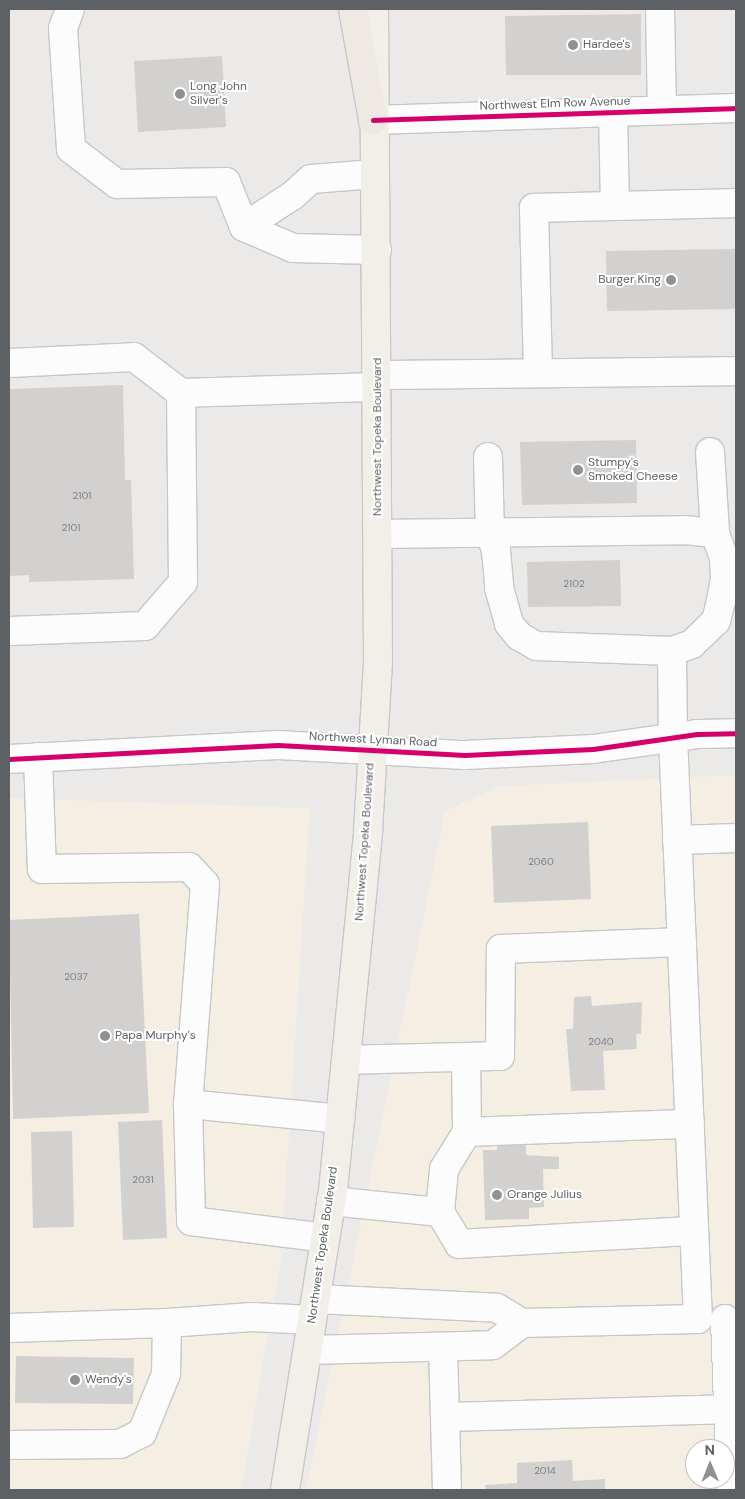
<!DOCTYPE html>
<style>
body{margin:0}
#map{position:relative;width:745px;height:1499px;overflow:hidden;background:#eceae8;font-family:"DM Sans",sans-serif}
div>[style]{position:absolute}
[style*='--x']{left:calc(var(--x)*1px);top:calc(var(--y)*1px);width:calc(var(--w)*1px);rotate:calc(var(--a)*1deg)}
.commercial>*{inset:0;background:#f4eee3}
.building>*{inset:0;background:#d3d1d0}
.roads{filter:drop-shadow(1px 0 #c7c7c7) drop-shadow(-1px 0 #c7c7c7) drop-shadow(0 1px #c7c7c7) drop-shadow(0 -1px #c7c7c7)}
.minor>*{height:28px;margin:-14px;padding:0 14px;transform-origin:14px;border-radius:14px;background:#fcfcfc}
.major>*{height:28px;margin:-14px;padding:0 14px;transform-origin:14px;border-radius:14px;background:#f2efe9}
.highway>*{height:28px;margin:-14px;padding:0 14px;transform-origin:14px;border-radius:14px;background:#eeeae3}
.cycleway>*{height:5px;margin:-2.5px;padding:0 2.5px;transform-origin:2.5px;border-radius:2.5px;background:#d6006c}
.dots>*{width:14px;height:14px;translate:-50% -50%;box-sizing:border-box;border:2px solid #fff;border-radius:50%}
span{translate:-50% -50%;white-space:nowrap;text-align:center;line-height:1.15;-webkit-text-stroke:4px #fff;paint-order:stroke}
.number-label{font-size:10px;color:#7c7e80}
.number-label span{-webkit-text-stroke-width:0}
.poi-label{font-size:12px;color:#5e6164}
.left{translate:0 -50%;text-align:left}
.right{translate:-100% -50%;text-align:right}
.street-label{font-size:12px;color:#5e6164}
.frame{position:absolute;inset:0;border:10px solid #5e6164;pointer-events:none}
.north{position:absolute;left:685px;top:1439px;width:50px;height:50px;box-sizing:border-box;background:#fff;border:1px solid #bfc0c1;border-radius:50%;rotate:359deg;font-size:14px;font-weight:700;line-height:20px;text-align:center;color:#5e6164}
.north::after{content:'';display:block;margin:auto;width:18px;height:22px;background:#909192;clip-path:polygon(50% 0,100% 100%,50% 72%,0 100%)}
</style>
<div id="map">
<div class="commercial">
<div style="clip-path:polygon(evenodd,736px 775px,736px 1490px,306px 1490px,445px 811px,500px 786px,736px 775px,695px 1449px,725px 1449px,725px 1479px,695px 1479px,695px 1449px)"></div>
<div style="clip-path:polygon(9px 798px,310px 808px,281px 1261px,241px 1490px,9px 1490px)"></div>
</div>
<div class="building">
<div style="clip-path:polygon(641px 14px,641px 75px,506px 75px,505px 16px)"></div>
<div style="clip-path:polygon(222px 56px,226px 127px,138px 132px,134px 61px)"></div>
<div style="clip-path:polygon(736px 249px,736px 309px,607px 311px,606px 251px)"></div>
<div style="clip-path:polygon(123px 385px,125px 480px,131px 480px,134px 579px,29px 582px,29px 575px,9px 576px,9px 389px)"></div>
<div style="clip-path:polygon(636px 440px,637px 503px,522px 505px,520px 442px)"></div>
<div style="clip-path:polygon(620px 560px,621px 606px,528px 607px,527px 562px)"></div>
<div style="clip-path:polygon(588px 822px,591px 899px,494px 903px,491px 826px)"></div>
<div style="clip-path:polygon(139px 914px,149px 1113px,13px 1119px,9px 920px)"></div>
<div style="clip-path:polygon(591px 996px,592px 1006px,642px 1002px,641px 1034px,636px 1034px,637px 1049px,603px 1051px,605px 1090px,571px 1091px,566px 1029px,573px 1029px,574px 997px)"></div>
<div style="clip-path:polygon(162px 1120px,167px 1238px,123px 1240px,118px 1122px)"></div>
<div style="clip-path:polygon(72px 1131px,74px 1227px,33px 1228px,31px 1132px)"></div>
<div style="clip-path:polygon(526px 1144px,526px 1155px,559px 1157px,559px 1169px,543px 1169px,544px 1207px,529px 1208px,529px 1219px,485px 1220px,483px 1150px,497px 1150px,497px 1145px)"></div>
<div style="clip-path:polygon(16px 1356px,134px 1358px,133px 1404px,15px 1403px)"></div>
<div style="clip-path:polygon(572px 1460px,573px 1481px,605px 1479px,605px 1490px,486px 1490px,485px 1485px,517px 1483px,517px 1463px)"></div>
</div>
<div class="roads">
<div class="minor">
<div style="--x:70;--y:9;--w:20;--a:110"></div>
<div style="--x:63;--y:28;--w:121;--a:86.2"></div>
<div style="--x:71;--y:149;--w:58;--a:37.3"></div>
<div style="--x:117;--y:184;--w:109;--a:-1.1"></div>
<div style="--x:226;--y:182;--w:48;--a:68.2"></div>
<div style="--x:244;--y:227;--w:53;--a:23.2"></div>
<div style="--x:293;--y:248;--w:84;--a:1.4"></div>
<div style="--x:660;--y:9;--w:101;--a:88.9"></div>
<div style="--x:613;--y:112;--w:94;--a:88.8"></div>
<div style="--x:373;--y:120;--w:363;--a:-1.9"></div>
<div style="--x:244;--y:227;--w:57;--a:-32.9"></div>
<div style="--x:292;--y:196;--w:25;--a:-42"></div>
<div style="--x:311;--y:179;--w:64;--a:-4.5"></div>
<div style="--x:9;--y:363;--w:125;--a:-2.7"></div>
<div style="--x:134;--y:357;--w:59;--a:37.5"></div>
<div style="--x:181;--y:393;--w:195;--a:-1.8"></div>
<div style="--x:538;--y:373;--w:165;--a:-91.4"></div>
<div style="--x:534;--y:208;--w:202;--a:-1.4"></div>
<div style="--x:377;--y:375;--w:359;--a:-0.6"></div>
<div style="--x:488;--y:457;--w:76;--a:88.5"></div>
<div style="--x:490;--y:533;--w:18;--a:71"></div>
<div style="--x:496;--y:550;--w:38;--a:85"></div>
<div style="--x:499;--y:588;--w:37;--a:74"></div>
<div style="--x:509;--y:624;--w:16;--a:50"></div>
<div style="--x:519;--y:636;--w:20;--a:30"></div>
<div style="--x:536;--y:646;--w:136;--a:2.1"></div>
<div style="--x:672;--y:651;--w:21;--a:-19"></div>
<div style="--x:692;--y:644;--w:33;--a:-44"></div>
<div style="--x:716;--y:621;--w:21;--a:-76"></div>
<div style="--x:721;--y:601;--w:23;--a:-80"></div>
<div style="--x:725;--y:578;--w:20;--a:-93"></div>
<div style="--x:724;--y:558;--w:27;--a:-110"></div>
<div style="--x:715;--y:533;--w:81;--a:-93.5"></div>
<div style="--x:378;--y:534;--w:307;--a:-0.7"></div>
<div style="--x:685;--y:530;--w:30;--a:6"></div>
<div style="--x:9;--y:631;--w:136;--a:-2.1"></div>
<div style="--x:145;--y:626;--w:58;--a:-49.2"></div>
<div style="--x:183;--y:582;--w:189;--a:-90.6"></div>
<div style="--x:38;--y:757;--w:112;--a:88"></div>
<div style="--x:42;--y:869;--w:147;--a:-0.8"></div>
<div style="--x:189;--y:867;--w:23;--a:47"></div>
<div style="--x:205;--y:884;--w:221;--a:94.4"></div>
<div style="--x:188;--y:1104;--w:117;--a:88.5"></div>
<div style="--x:191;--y:1221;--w:135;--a:7.2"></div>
<div style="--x:9;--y:759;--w:269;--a:-3"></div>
<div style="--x:278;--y:745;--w:187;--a:3.1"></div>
<div style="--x:465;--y:755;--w:128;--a:-2.7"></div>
<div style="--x:593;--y:749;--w:105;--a:-8.2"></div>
<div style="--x:697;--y:734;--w:39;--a:-1"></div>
<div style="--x:677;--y:840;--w:59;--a:-1.9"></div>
<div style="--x:466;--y:1057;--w:75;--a:89.2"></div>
<div style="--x:347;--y:1060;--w:153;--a:-1.5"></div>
<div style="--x:500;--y:1056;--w:107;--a:-89.5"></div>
<div style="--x:501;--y:949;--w:181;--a:-2.2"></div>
<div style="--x:188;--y:1104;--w:153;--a:5.6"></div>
<div style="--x:331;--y:1201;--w:110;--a:5.8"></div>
<div style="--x:440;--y:1212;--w:37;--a:59"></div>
<div style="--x:459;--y:1244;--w:235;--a:-3.2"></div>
<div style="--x:440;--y:1212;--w:43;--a:-84.7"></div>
<div style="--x:444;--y:1169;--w:44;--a:-58.1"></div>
<div style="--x:467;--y:1132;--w:223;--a:-2.1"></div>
<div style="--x:316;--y:1299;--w:181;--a:2.8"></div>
<div style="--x:497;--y:1308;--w:29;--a:31"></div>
<div style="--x:522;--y:1323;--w:176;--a:-1.3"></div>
<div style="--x:698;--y:1319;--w:582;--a:-92.46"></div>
<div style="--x:673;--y:738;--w:87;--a:-90.7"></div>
<div style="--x:725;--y:1319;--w:171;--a:88"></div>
<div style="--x:9;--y:1328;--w:158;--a:-1.8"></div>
<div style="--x:167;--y:1323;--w:85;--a:-4"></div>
<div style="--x:252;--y:1317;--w:60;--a:2.9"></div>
<div style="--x:443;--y:1347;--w:143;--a:88.4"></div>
<div style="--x:308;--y:1350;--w:185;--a:-1.5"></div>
<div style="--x:493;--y:1345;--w:36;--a:-37"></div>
<div style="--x:445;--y:1417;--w:283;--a:-1.6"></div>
<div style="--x:9;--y:1445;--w:111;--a:-0.5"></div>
<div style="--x:120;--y:1444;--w:25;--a:-27"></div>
<div style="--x:142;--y:1433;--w:64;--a:-67.9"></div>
<div style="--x:166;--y:1374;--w:51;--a:-88.9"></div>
</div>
<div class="major">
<div style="--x:285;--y:1490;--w:303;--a:-80.9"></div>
<div style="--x:333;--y:1191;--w:362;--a:-84.4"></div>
<div style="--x:368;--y:831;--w:170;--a:-86.6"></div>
<div style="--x:378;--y:661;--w:652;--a:-90.35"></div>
</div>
<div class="highway">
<div style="--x:353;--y:9;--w:113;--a:79.8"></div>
</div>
</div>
<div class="cycleway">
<div style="--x:373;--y:120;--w:363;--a:-1.9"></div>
<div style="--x:9;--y:759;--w:269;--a:-3"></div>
<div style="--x:278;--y:745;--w:187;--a:3.1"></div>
<div style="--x:465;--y:755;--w:128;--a:-2.7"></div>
<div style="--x:593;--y:749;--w:105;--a:-8.2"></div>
<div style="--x:697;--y:734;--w:39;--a:-1"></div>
</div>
<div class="dots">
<div style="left:573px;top:45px;background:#909192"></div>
<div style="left:180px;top:94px;background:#909192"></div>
<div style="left:671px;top:280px;background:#909192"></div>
<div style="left:578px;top:470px;background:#909192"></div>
<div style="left:105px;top:1036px;background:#909192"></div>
<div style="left:497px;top:1195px;background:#909192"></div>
<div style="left:75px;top:1380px;background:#909192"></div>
</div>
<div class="number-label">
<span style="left:82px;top:496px">2101</span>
<span style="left:71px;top:528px">2101</span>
<span style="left:574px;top:584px">2102</span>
<span style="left:541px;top:862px">2060</span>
<span style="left:76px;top:977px">2037</span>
<span style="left:601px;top:1042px">2040</span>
<span style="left:143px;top:1180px">2031</span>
<span style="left:545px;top:1471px">2014</span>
</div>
<div class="poi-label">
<span class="left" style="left:583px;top:45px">Hardee's</span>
<span class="left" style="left:190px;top:94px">Long John<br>Silver's</span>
<span class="right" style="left:661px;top:280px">Burger King</span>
<span class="left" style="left:588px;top:470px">Stumpy's<br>Smoked Cheese</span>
<span class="left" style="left:115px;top:1036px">Papa Murphy's</span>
<span class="left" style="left:507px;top:1195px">Orange Julius</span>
<span class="left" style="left:85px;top:1380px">Wendy's</span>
</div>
<div class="street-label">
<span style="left:555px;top:104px;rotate:-2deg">Northwest Elm Row Avenue</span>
<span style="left:378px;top:437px;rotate:-90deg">Northwest Topeka Boulevard</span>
<span style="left:373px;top:740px;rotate:3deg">Northwest Lyman Road</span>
<span style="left:365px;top:842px;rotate:-86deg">Northwest Topeka Boulevard</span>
<span style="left:323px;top:1245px;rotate:-82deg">Northwest Topeka Boulevard</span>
</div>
<div class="frame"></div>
<div class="north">N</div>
</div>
